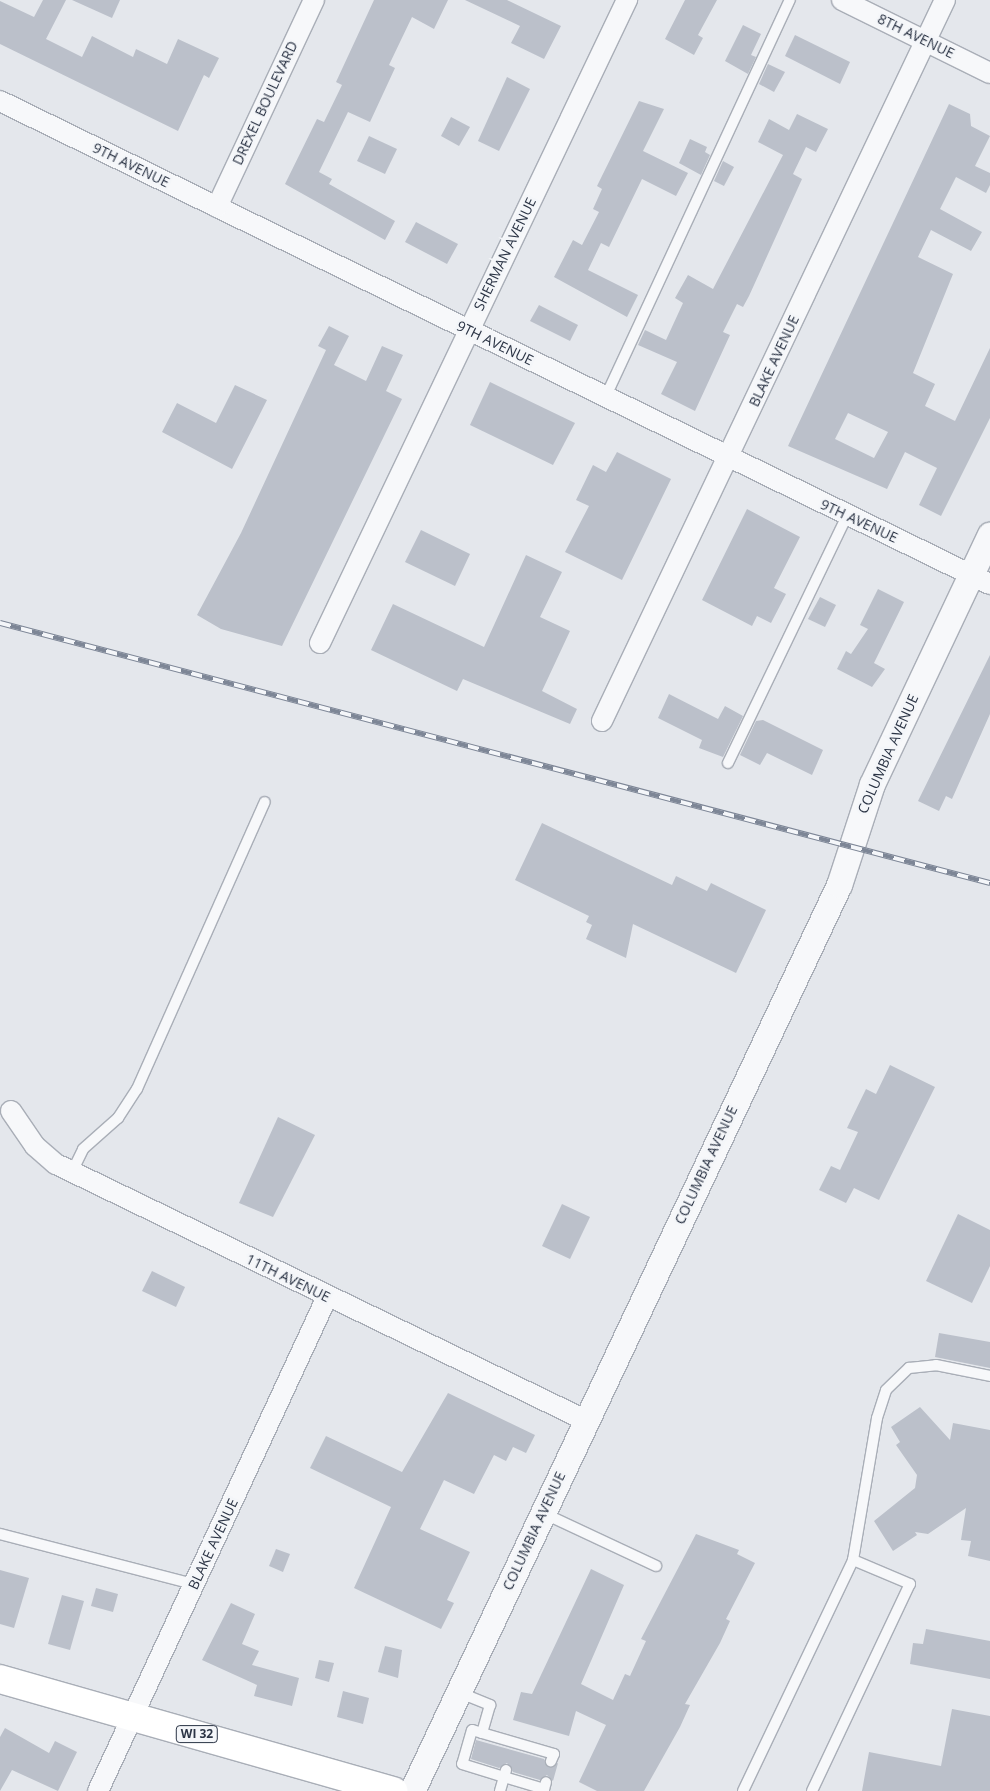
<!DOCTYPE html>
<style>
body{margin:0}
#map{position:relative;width:990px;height:1791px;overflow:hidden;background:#e4e7ec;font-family:"Open Sans",sans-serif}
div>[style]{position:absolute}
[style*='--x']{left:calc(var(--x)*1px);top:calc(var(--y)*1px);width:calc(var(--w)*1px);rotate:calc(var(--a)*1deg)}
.building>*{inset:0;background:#bbc0ca}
.roads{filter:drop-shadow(1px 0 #a9aeb7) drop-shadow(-1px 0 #a9aeb7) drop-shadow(0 1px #a9aeb7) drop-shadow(0 -1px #a9aeb7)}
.service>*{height:10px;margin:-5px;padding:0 5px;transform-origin:5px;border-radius:5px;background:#f7f8fa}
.minor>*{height:20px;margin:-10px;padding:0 10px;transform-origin:10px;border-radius:10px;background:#f7f8fa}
.tertiary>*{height:25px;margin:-12.5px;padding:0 12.5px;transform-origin:12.5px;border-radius:12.5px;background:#f7f8fa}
.primary>*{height:28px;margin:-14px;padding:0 14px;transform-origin:14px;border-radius:14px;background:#fff}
.rail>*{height:5.5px;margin-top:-2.75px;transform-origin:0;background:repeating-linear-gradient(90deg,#f4f6f9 0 11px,#7d8696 0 22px);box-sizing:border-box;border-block:1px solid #7d8696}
span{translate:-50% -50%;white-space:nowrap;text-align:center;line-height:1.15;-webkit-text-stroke:5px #f4f6f9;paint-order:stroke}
.shield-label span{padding:1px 4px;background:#f4f6f9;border:1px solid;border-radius:4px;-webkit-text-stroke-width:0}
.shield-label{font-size:12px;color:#2b3445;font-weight:700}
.street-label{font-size:14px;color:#2b3445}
</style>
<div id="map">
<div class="building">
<div style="clip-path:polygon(43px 0,66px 0,46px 39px,82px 57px,92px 36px,133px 57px,136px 49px,167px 64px,178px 39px,219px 58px,209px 78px,204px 75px,178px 131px,0 44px,0 1px,34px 17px)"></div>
<div style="clip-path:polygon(72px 0,120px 0,112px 18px)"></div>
<div style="clip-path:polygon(374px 0,448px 0,434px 29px,412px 17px,389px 65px,395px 68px,370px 122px,348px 112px,319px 172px,332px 179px,329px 184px,395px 221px,385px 240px,285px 184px,317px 119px,324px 122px,342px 85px,336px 82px)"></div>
<div style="clip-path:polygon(465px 0,507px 0,561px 26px,544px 59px,511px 43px,520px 26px)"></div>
<div style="clip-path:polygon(685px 0,717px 0,698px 35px,703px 38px,694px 55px,665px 39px)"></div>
<div style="clip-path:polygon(743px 25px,761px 34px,751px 55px,756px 57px,748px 74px,725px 61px)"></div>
<div style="clip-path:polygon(795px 35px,850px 62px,840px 84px,785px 56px)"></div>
<div style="clip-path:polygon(768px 64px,785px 72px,774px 92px,759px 84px)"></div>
<div style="clip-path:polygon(507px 77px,530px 89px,499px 151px,478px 141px)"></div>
<div style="clip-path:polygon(639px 101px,664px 109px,643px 151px,688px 173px,676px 196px,642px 179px,609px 247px,601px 243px,588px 270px,638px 295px,627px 317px,554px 277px,573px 240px,582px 245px,599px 212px,593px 209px,602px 189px,597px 186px)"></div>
<div style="clip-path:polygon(evenodd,949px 104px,970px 114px,971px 126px,990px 136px,975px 166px,990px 173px,990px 185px,986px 193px,956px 177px,940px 209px,982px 232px,971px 251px,931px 230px,918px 257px,953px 274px,913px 373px,935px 384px,925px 406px,955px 421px,990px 348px,990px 418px,941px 516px,919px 505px,937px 468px,905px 452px,887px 489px,788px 446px,949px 104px,848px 413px,888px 432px,874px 458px,835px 439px,848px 413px)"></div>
<div style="clip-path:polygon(797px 114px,828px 129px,816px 152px,806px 147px,793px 174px,802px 179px,749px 296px,743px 307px,737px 304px,723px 332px,730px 335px,695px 411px,661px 394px,677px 362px,638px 345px,645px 330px,666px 340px,683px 303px,675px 298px,688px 275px,713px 289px,783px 155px,758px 142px,769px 119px,789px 130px)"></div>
<div style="clip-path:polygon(451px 117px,470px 127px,459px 146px,441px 136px)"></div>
<div style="clip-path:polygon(369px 136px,397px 149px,385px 174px,357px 161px)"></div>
<div style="clip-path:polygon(690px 139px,707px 147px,705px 152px,710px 155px,701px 175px,679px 163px)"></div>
<div style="clip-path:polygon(723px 161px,734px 167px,724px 186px,714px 181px)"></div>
<div style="clip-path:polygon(416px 222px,458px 244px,447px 264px,405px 242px)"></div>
<div style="clip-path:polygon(539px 305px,578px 325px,570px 341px,530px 321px)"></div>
<div style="clip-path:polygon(329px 326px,349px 336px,334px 365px,366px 381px,382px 346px,403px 355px,386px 391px,402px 399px,282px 646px,221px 629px,197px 615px,241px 533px,326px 350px,318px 346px)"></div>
<div style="clip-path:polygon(490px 382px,575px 423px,553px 465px,470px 425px)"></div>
<div style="clip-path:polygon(235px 385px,267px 400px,232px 469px,162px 432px,177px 403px,216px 423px)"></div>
<div style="clip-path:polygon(617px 452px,671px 479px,622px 580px,565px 552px,589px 506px,576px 500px,593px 465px,606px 472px)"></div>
<div style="clip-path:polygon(747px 509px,800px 537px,774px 588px,786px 594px,771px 623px,757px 616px,752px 626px,702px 600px)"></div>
<div style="clip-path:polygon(421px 530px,470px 554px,455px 586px,405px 562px)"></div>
<div style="clip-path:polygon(526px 555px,562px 572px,540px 617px,570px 631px,542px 691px,577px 709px,570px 724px,463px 679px,457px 691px,371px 650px,393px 604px,484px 647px)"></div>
<div style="clip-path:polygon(878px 589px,904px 602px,874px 663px,885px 669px,872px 687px,837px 669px,846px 651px,851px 654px,868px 629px,860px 625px)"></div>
<div style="clip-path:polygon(820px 597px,836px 605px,825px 627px,808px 619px)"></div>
<div style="clip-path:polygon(990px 655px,990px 714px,952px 799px,946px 796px,939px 811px,918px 801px)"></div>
<div style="clip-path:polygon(669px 694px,718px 719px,725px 706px,743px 716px,723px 757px,699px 748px,702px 740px,658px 718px)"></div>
<div style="clip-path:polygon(763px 720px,823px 750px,812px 775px,767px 753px,760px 765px,740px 755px,756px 721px)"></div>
<div style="clip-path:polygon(542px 823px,672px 885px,676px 876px,707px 891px,711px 883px,766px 910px,736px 973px,633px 924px,626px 958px,586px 939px,592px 925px,586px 922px,589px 916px,515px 880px)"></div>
<div style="clip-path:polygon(890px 1065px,935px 1087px,879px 1200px,854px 1188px,846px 1203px,819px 1190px,831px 1166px,840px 1170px,858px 1132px,847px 1128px,866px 1089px,876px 1094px)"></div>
<div style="clip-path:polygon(278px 1117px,315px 1135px,273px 1217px,239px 1203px)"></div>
<div style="clip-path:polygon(562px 1204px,590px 1217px,570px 1259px,542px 1246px)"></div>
<div style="clip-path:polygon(958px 1214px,990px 1230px,990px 1266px,972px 1303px,926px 1281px)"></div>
<div style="clip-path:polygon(152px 1271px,185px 1287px,176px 1307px,142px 1291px)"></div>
<div style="clip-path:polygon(939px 1333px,990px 1342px,990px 1368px,935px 1357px)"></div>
<div style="clip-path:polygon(448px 1393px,535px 1435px,526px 1453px,513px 1447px,506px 1461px,494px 1455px,474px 1494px,444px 1480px,420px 1529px,470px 1552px,447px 1600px,454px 1603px,441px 1629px,354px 1588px,391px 1507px,310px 1468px,326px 1436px,402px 1472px)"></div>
<div style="clip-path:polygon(920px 1407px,950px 1440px,953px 1423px,990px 1430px,990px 1561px,968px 1556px,971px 1541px,961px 1540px,966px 1508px,928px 1534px,915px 1532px,917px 1535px,893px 1551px,874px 1521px,915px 1488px,917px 1475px,896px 1445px,900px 1442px,891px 1427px)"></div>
<div style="clip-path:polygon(696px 1534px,739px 1550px,737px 1554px,755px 1563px,726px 1619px,730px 1621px,720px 1643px,685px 1704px,690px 1705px,680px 1727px,644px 1791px,597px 1791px,579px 1782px,606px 1725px,576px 1711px,569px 1736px,513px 1720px,521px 1692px,532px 1694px,591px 1569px,624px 1585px,581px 1684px,613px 1700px,625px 1674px,630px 1676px,646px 1641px,641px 1639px)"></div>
<div style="clip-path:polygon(276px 1549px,290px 1554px,283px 1572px,269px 1566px)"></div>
<div style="clip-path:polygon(0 1570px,29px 1578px,14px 1628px,0 1624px)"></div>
<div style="clip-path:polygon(96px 1588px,118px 1594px,113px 1612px,91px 1606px)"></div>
<div style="clip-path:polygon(62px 1595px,84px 1601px,70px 1650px,48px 1644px)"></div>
<div style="clip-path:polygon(231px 1603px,255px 1614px,242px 1644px,259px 1651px,252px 1665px,299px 1678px,292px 1706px,254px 1696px,257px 1685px,202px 1660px)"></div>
<div style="clip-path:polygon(926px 1629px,990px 1641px,990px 1679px,910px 1664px,913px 1643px,923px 1644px)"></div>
<div style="clip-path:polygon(385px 1646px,402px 1650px,398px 1678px,378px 1672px)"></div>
<div style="clip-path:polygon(319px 1660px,334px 1663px,329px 1682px,315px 1678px)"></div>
<div style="clip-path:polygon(343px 1691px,369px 1698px,363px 1724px,337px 1717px)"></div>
<div style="clip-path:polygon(952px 1709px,990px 1716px,990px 1791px,862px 1791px,869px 1752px,941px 1766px)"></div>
<div style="clip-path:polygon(5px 1728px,49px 1753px,55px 1741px,77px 1752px,58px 1791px,12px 1770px,0 1791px,0 1737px)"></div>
<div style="clip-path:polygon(476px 1740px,544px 1759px,549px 1767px,558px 1763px,553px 1781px,547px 1775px,540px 1780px,513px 1772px,507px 1763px,499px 1768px,471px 1759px)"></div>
</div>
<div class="roads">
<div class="service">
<div style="--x:605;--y:398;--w:439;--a:-65.1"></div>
<div style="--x:728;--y:763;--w:274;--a:-64.3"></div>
<div style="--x:72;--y:1172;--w:25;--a:-64"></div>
<div style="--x:83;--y:1149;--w:47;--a:-41.5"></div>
<div style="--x:118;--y:1118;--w:35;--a:-57"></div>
<div style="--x:137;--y:1089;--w:314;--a:-66"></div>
<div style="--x:543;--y:1513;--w:125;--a:25.1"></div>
<div style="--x:0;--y:1534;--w:200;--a:14.5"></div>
<div style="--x:458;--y:1692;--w:35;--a:22"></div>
<div style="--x:490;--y:1705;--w:29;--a:106"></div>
<div style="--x:482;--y:1733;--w:10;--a:-163"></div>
<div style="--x:472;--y:1730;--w:35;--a:106"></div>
<div style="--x:462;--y:1764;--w:44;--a:17.2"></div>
<div style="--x:504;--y:1777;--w:15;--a:106"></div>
<div style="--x:482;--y:1733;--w:75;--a:16.3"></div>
<div style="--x:554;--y:1754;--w:8;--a:113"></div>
<div style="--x:506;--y:1770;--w:7;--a:106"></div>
<div style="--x:504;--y:1777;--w:42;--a:16.7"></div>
<div style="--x:544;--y:1789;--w:7;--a:-74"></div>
<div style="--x:743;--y:1791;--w:256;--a:-64.5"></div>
<div style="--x:812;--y:1791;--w:229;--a:-64.7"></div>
<div style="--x:910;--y:1584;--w:62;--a:-157.2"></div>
<div style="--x:853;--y:1560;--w:144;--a:-80.4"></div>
<div style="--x:877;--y:1418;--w:29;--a:-72"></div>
<div style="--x:886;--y:1390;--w:32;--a:-44"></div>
<div style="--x:909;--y:1368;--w:27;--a:-6"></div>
<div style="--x:936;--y:1365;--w:55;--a:11.5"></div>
</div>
<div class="minor">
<div style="--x:842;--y:0;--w:165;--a:26.3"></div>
<div style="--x:0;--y:101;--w:1102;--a:26.01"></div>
<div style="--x:217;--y:207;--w:229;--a:-64.9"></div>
<div style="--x:320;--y:643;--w:713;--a:-64.48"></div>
<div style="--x:602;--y:721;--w:798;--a:-64.56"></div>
<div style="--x:11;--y:1111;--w:42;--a:55.6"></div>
<div style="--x:35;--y:1146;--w:28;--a:41"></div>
<div style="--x:56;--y:1164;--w:588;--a:25.82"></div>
<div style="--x:98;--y:1791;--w:544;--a:-65.13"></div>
</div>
<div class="tertiary">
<div style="--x:412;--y:1791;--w:1002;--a:-64.77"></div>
<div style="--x:839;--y:885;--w:106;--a:-71.9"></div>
<div style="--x:872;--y:784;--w:276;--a:-64.7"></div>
</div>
<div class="primary">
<div style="--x:0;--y:1679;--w:409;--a:15.9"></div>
</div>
</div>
<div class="rail">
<div style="--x:0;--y:623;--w:1024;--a:14.72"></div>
</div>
<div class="shield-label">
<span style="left:197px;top:1734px">WI 32</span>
</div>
<div class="street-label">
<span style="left:916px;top:36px;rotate:26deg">8TH AVENUE</span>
<span style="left:265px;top:103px;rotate:-65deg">DREXEL BOULEVARD</span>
<span style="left:131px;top:165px;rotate:26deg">9TH AVENUE</span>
<span style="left:505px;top:254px;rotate:-64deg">SHERMAN AVENUE</span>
<span style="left:495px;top:343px;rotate:26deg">9TH AVENUE</span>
<span style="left:774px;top:361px;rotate:-65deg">BLAKE AVENUE</span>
<span style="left:859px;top:521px;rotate:25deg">9TH AVENUE</span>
<span style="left:888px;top:754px;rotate:-66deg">COLUMBIA AVENUE</span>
<span style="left:706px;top:1165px;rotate:-65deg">COLUMBIA AVENUE</span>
<span style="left:288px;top:1278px;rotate:26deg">11TH AVENUE</span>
<span style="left:534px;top:1531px;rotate:-65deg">COLUMBIA AVENUE</span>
<span style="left:213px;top:1544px;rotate:-65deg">BLAKE AVENUE</span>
</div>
</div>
